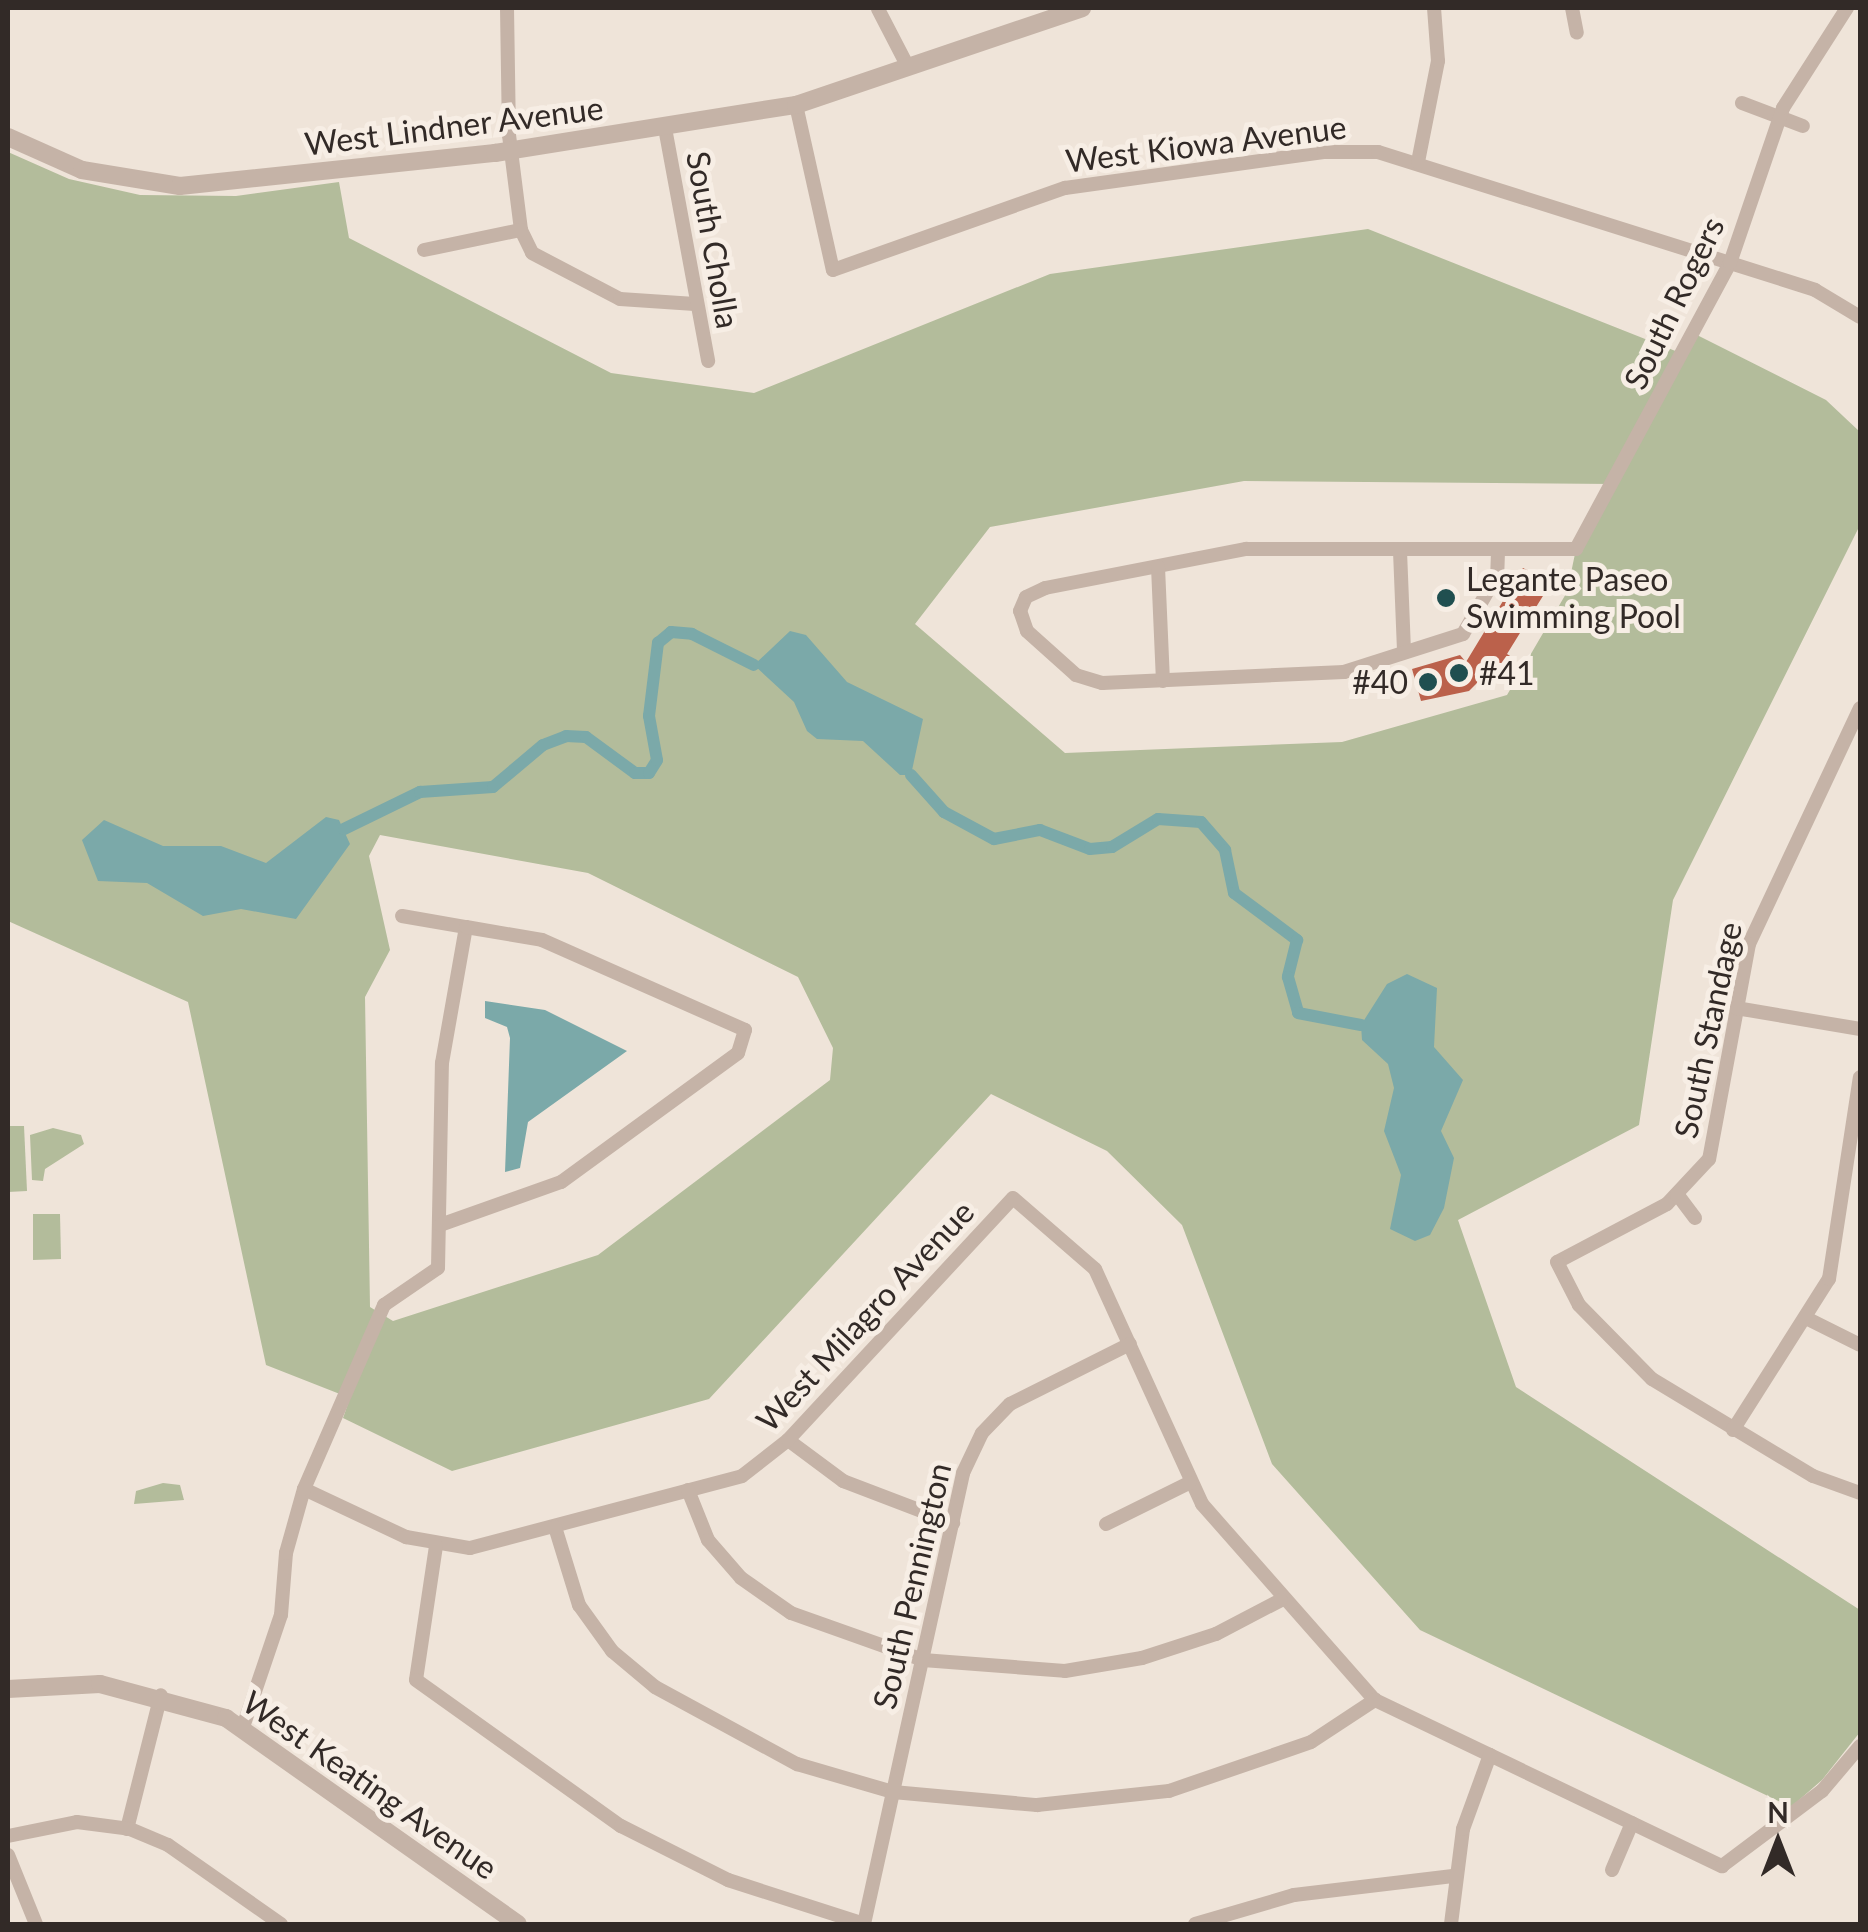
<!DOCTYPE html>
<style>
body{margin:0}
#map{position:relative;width:1868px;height:1932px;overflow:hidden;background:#efe4d9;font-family:Lato,sans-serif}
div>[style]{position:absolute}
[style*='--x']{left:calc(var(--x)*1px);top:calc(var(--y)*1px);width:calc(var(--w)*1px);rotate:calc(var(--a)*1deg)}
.green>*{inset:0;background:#b3bc9b}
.water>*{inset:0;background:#7ba9a9}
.canal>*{height:12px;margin:-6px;padding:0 6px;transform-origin:6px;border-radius:6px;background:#7ba9a9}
.building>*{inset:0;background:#bb614b}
.minor>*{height:14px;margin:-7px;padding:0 7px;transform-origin:7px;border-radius:7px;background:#c5b3a7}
.tertiary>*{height:18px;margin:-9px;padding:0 9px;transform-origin:9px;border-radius:9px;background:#c5b3a7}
.dots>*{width:28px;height:28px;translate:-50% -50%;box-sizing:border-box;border:5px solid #f7eee5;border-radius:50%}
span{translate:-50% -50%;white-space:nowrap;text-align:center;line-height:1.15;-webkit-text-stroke:10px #f7eee5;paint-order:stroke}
.street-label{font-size:32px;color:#322a27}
.poi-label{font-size:32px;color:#322a27}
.left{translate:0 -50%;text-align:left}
.right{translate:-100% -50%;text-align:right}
.frame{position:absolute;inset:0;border:10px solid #322a27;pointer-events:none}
.north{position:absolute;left:1728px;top:1792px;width:100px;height:100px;-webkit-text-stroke:8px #f7eee5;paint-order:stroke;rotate:0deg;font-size:28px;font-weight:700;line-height:40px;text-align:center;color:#322a27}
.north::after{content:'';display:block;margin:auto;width:35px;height:45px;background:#322a27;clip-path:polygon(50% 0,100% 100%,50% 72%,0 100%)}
</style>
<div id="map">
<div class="green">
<div style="clip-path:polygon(evenodd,8px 152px,69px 179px,140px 195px,236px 196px,339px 182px,349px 238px,611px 373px,754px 393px,1050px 274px,1368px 229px,1683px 354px,1695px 334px,1826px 400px,1860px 432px,1860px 525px,1673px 900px,1639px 1125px,1458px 1220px,1516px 1387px,1860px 1610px,1860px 1732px,1822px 1780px,1791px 1807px,1420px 1630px,1272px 1464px,1182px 1225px,1107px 1151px,991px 1094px,709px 1399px,452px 1471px,343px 1418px,350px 1398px,266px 1365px,188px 1002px,8px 921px,8px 152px,1244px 481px,1612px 484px,1576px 549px,1567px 592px,1507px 695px,1342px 742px,1065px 753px,915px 624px,990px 527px,1244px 481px,8px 152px,380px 835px,588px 873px,798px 977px,833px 1048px,830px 1080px,598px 1255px,393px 1321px,370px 1307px,365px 997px,390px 950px,369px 856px,380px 835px)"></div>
<div style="clip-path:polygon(8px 1126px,24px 1126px,27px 1191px,8px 1192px)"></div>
<div style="clip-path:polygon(53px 1128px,81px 1135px,84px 1144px,45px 1169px,43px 1181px,32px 1180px,30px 1135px)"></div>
<div style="clip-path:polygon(33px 1214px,60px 1214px,61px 1259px,33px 1260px)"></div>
<div style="clip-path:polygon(163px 1483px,180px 1485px,184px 1500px,134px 1504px,136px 1491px)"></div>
</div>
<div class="water">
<div style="clip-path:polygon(790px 631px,806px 635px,847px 682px,923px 719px,911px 775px,900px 775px,863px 741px,817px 739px,807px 731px,794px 702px,754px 665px)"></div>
<div style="clip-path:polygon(326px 817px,339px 820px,350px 844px,296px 919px,241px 909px,203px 916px,147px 883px,98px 881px,82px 840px,104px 820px,163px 846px,221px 846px,266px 863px)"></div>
<div style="clip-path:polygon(1407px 974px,1437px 988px,1434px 1047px,1463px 1080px,1441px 1131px,1454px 1158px,1444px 1208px,1430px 1235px,1415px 1241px,1390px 1229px,1401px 1175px,1384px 1131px,1394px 1088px,1388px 1064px,1362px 1040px,1361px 1025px,1387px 984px)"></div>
<div style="clip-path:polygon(485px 1001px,545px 1010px,627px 1051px,528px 1122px,520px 1168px,505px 1172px,510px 1038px,507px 1027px,485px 1018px)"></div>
</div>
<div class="canal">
<div style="--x:911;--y:775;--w:50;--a:48.3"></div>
<div style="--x:944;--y:812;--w:57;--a:28.4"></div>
<div style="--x:994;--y:839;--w:47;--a:-11.1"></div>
<div style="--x:1040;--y:830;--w:53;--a:20.8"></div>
<div style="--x:1090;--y:849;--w:22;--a:-5"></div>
<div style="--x:1112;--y:847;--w:54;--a:-31.3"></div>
<div style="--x:1158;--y:819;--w:43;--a:4"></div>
<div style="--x:1201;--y:822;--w:37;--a:49"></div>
<div style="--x:1225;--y:850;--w:44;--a:78.2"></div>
<div style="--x:1234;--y:893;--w:79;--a:36.7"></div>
<div style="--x:1297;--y:940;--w:38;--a:104"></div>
<div style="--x:1288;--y:977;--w:37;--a:74"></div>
<div style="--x:1298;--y:1013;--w:64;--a:10.8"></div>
<div style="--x:344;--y:829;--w:85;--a:-26"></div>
<div style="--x:420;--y:792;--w:73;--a:-3.9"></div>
<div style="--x:493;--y:787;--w:65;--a:-40"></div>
<div style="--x:543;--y:745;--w:25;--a:-21"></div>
<div style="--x:566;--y:736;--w:20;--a:3"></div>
<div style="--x:586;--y:737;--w:61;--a:36.3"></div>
<div style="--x:635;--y:773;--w:14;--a:0"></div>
<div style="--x:649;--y:773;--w:15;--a:-58"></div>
<div style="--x:657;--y:760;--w:45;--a:-100.3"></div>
<div style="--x:649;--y:716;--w:74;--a:-83"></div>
<div style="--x:658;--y:643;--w:17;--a:-40"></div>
<div style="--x:671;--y:632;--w:21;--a:5"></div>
<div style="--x:692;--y:634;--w:69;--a:26.6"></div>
</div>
<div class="building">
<div style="clip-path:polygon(1523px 568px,1551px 583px,1507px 654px,1515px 659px,1504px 677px,1491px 669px,1469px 691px,1421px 701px,1412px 669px,1460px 655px,1466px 662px)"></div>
</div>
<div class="minor">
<div style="--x:507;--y:8;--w:127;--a:89.1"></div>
<div style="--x:509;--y:135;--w:96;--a:82.8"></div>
<div style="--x:521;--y:230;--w:25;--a:64"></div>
<div style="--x:532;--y:253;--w:99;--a:27.6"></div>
<div style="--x:620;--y:299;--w:75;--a:3.8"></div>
<div style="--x:1572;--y:8;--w:25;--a:79"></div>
<div style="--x:878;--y:9;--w:63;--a:62.6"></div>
<div style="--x:1742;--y:103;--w:65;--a:20.7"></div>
<div style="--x:796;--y:105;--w:169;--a:77.4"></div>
<div style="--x:833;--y:270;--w:246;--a:-19.5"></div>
<div style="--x:1065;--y:188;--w:261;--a:-7.9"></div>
<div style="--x:1324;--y:152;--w:54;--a:0"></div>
<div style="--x:1378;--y:152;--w:458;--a:17.5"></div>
<div style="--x:1815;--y:290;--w:52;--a:31"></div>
<div style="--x:665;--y:128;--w:237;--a:79.5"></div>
<div style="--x:1418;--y:162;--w:103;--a:-78.8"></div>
<div style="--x:1438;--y:61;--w:53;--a:-94.3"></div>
<div style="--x:424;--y:250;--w:99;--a:-11.7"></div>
<div style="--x:1400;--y:551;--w:101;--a:87.7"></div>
<div style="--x:1498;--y:552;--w:23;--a:92"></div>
<div style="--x:1497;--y:575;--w:68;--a:120"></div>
<div style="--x:1463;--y:634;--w:125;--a:162.3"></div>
<div style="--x:1344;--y:672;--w:242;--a:177.4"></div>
<div style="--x:1102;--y:683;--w:27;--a:-163"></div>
<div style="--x:1076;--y:675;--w:66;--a:-138.1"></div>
<div style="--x:1027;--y:631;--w:21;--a:-109"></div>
<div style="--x:1020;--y:611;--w:15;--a:-67"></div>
<div style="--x:1026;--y:597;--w:21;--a:-25"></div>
<div style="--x:1045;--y:588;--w:205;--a:-11"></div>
<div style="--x:1246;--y:549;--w:330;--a:0"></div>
<div style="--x:1576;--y:549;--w:325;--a:-61.7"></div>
<div style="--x:1730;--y:263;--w:164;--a:-71.1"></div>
<div style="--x:1783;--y:108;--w:119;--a:-57.4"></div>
<div style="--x:1158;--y:567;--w:114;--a:87.5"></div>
<div style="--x:1860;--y:708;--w:261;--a:115.2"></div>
<div style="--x:1749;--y:944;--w:219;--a:100.5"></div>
<div style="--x:1709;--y:1159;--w:62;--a:133"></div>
<div style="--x:1667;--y:1204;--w:124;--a:152.2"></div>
<div style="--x:1557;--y:1262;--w:48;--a:62.9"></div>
<div style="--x:1579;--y:1305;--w:104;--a:45.4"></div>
<div style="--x:1652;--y:1379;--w:188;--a:31.1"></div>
<div style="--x:1813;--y:1476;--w:50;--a:19.9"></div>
<div style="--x:402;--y:916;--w:65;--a:9.8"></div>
<div style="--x:1736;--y:1008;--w:126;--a:9.6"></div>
<div style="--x:1677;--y:1194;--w:30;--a:53"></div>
<div style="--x:1806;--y:1318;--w:60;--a:26.6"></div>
<div style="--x:1733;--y:1430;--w:179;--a:-57.6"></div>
<div style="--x:1829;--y:1279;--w:204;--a:-81.3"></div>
<div style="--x:788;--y:1440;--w:69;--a:36.7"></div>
<div style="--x:843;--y:1481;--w:118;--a:20.9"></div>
<div style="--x:304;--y:1489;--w:113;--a:25.2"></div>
<div style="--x:406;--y:1537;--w:65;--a:9.8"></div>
<div style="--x:470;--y:1548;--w:281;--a:-14.8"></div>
<div style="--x:742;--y:1476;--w:58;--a:-38"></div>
<div style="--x:788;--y:1440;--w:330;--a:-47.1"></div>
<div style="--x:1013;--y:1198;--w:108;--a:40.9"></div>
<div style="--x:1095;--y:1269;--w:258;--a:65.5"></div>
<div style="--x:1202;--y:1504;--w:261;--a:48.6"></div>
<div style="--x:1375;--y:1700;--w:385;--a:25.6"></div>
<div style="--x:1722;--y:1866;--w:125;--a:-36.9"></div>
<div style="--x:1822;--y:1791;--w:59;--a:-49.8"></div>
<div style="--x:688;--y:1490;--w:54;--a:68.2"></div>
<div style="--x:708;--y:1540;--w:50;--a:49"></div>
<div style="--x:741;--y:1578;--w:61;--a:35"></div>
<div style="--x:791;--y:1613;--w:140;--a:19.6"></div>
<div style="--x:923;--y:1660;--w:142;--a:4.4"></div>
<div style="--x:1065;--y:1671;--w:78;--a:-9.6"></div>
<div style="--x:1142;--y:1658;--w:78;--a:-18"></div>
<div style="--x:1216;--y:1634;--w:73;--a:-27.6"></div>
<div style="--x:1106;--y:1524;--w:93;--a:-26.3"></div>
<div style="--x:555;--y:1527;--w:82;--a:72.9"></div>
<div style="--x:579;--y:1605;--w:57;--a:54.3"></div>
<div style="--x:612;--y:1651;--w:56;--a:39.9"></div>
<div style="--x:655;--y:1687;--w:162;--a:28.5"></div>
<div style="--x:797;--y:1764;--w:100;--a:16.3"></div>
<div style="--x:893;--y:1792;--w:145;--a:5.2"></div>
<div style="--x:1037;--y:1805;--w:133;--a:-6.1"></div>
<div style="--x:1169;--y:1791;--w:150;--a:-19"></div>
<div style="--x:1311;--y:1742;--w:77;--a:-33.3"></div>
<div style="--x:436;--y:1546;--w:135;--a:98.5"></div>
<div style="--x:416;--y:1680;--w:252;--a:35.5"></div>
<div style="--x:621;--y:1826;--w:120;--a:26.8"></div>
<div style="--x:728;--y:1880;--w:143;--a:17.9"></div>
<div style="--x:243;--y:1727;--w:118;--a:-71.3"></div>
<div style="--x:281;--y:1615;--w:62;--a:-85.4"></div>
<div style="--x:286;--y:1553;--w:66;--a:-74.3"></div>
<div style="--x:304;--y:1489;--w:201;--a:-66.5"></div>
<div style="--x:384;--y:1305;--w:65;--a:-34.4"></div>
<div style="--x:438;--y:1268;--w:205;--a:-88.9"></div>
<div style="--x:442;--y:1063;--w:138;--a:-80"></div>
<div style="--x:466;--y:927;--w:77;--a:9.7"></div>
<div style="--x:542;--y:940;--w:222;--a:23.9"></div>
<div style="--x:745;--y:1030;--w:24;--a:107"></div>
<div style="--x:738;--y:1053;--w:219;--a:143.9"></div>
<div style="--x:561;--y:1182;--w:128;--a:160.4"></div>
<div style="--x:127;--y:1829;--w:138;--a:-75.8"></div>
<div style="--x:8;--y:1836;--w:70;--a:-11.5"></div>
<div style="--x:77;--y:1822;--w:53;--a:7.5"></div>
<div style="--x:130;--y:1829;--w:41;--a:22.8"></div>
<div style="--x:168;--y:1845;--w:138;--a:35"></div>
<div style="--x:8;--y:1855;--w:74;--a:67.9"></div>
<div style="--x:1612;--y:1870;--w:51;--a:-66.9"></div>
<div style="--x:864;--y:1924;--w:462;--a:-77.6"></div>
<div style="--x:963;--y:1473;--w:44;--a:-64.6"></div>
<div style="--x:982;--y:1433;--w:40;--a:-46"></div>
<div style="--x:1010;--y:1404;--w:134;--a:-26.6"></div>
<div style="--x:1195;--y:1924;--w:103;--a:-16.3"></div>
<div style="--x:1294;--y:1895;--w:160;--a:-6.8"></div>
<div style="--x:1451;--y:1924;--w:96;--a:-82.8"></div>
<div style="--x:1463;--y:1829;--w:79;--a:-70"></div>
</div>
<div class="tertiary">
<div style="--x:8;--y:137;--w:81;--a:24"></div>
<div style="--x:82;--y:170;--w:99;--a:9.3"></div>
<div style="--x:180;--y:186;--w:317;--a:-6"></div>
<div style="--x:495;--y:153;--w:305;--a:-9.1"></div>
<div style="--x:796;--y:105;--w:302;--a:-18.7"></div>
<div style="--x:8;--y:1689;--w:92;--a:-3.1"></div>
<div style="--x:100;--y:1684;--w:131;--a:15.1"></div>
<div style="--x:226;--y:1718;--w:357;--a:35.2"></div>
</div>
<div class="dots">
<div style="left:1446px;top:598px;background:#204f50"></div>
<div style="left:1459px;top:673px;background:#204f50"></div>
<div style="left:1428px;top:682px;background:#204f50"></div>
</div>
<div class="street-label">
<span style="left:454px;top:126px;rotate:-7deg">West Lindner Avenue</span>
<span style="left:1206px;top:144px;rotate:-7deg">West Kiowa Avenue</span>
<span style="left:713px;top:240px;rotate:80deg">South Cholla</span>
<span style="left:1674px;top:303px;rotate:-64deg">South Rogers</span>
<span style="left:1708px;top:1030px;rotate:-78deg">South Standage</span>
<span style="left:865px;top:1316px;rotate:-47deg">West Milagro Avenue</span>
<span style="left:912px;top:1586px;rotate:-77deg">South Pennington</span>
<span style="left:370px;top:1785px;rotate:35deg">West Keating Avenue</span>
</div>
<div class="poi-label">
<span class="left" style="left:1466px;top:598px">Legante Paseo<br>Swimming Pool</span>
<span class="left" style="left:1479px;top:673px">#41</span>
<span class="right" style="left:1408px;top:682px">#40</span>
</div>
<div class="frame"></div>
<div class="north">N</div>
</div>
